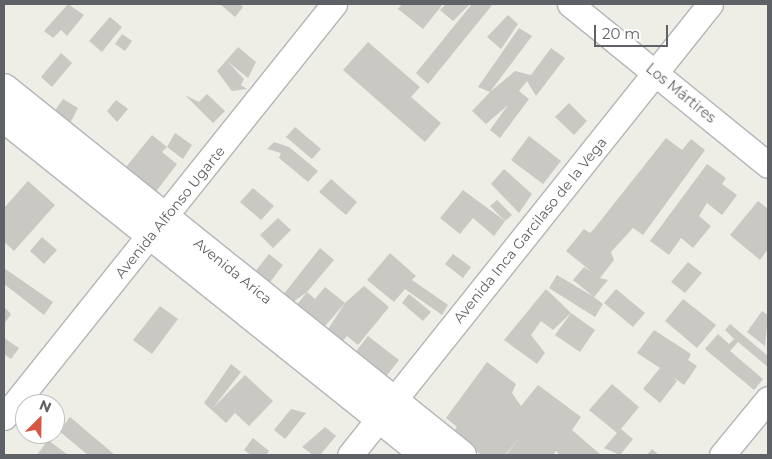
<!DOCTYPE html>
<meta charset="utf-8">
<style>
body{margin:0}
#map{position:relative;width:772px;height:459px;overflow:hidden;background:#eeede6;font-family:Montserrat,sans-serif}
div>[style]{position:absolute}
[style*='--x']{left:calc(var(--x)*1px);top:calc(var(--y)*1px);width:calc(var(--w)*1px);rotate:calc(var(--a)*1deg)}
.building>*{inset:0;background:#cac8c3}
.roads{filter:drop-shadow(1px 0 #b3b6b9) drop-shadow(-1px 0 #b3b6b9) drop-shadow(0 1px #b3b6b9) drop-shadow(0 -1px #b3b6b9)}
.street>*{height:25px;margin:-12.5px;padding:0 12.5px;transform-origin:12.5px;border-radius:12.5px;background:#fff}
.secondary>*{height:28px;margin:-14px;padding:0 14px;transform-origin:14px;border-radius:14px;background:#fff}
span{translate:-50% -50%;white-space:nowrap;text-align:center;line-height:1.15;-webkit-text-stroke:4.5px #fff;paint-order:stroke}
.street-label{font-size:14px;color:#5e6165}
.frame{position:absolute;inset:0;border:5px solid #5e6165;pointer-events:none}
.north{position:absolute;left:15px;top:394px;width:50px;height:50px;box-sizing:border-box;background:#fff;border:1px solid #bfc0c1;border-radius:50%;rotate:23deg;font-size:14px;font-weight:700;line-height:20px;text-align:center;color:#5e6165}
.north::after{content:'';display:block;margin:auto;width:18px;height:22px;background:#d65644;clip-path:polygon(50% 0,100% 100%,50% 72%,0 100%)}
.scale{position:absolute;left:594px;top:25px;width:74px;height:22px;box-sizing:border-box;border:2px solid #5e6165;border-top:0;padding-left:6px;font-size:15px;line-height:18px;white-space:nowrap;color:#5e6165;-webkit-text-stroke:4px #fff;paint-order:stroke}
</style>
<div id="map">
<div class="building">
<div style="clip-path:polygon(68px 4px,84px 15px,67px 36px,61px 30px,53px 38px,44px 31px)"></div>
<div style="clip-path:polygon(220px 4px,240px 4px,243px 7px,235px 17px)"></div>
<div style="clip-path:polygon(402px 4px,443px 4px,423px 29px,398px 9px)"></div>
<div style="clip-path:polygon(446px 4px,470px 4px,453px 21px,440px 10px)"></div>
<div style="clip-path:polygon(472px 4px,493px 4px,428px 84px,416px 73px)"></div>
<div style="clip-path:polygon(508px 15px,518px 24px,501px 49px,487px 37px)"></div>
<div style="clip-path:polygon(110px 17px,122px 27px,102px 52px,89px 41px)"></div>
<div style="clip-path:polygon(519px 28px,532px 36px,490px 92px,515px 71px,531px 75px,551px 48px,565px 58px,536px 96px,527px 81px,519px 91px,529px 99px,500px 138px,490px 130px,508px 105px,486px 124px,472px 111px,490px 92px,501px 102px,490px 92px,478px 87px)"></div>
<div style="clip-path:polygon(122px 34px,132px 41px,125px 51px,115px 44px)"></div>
<div style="clip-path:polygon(368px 42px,420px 87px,411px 97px,441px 123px,425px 142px,343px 70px)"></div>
<div style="clip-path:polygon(238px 47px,256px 62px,248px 78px,227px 61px,244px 79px,241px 85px,247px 89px,232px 91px,217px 71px)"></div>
<div style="clip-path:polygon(61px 53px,72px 63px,52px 87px,41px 77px)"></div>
<div style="clip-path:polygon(207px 94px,225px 111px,213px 123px,185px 95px,199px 102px)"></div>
<div style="clip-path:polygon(63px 99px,78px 108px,68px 127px,52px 115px)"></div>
<div style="clip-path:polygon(116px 100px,128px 109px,117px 122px,107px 111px)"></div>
<div style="clip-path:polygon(569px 103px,587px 121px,574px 135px,555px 117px)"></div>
<div style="clip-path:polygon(295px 127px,321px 149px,312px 159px,286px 137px)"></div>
<div style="clip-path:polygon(175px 133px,192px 145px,183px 159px,167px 147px)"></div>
<div style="clip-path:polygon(152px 135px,167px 147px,162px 152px,177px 164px,152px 197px,122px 172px)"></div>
<div style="clip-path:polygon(529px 136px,561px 161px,543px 184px,511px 160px)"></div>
<div style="clip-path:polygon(666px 138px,682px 150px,691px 139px,705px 150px,643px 235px,633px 228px,611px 252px,614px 260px,600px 278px,608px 280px,594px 297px,603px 304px,595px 317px,549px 288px,557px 275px,594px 297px,573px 280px,584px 267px,592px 272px,566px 251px,584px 229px,590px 233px,594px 229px)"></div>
<div style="clip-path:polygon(274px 142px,289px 147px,318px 171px,308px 182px,279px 158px,281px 153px,267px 149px)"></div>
<div style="clip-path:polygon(707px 164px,726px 178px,722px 184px,737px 195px,722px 215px,707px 203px,699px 216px,711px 226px,693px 248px,681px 238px,669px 255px,650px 241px)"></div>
<div style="clip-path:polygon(504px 169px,532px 194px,519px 213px,491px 184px)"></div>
<div style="clip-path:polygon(331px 179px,357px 202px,346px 215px,319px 192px)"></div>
<div style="clip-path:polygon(28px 181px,55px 205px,14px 251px,4px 242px,4px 208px)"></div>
<div style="clip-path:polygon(253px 188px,274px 206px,261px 220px,240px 202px)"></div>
<div style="clip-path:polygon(463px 190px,505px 221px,494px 236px,473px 218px,460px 234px,440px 218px)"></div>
<div style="clip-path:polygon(497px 200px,512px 215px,505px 221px,490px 206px)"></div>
<div style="clip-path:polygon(758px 201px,768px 209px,768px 249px,760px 260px,730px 235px)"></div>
<div style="clip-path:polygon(278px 218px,291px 230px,273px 248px,260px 235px)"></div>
<div style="clip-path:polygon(42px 237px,57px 250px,44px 264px,30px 251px)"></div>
<div style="clip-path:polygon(320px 248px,334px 260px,307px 292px,315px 299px,325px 287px,345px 303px,319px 333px,292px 311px,307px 292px,293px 302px,283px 295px)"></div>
<div style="clip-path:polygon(390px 253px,416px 276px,412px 280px,448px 305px,442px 315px,405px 289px,394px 302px,367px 280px)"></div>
<div style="clip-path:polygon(269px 254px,283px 265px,268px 285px,254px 273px)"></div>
<div style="clip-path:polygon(453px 254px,471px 267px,463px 278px,445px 264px)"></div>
<div style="clip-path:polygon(688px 262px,702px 273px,685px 293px,671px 282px)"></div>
<div style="clip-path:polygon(4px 268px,53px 302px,44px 315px,4px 284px)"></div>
<div style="clip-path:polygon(364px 286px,389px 307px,358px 345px,347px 336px,339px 345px,325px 334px,345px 303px)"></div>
<div style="clip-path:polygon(546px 289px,571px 313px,553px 330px,541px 321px,531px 335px,545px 353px,537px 364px,504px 340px)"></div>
<div style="clip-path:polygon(616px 289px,645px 313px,633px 327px,604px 303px)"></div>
<div style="clip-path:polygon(409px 294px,431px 312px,423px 321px,402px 303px)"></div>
<div style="clip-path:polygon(683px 299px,716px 325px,697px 348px,665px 321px)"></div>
<div style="clip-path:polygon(160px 306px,178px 319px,152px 354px,133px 340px)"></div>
<div style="clip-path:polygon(4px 307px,11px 314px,4px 324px)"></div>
<div style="clip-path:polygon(762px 311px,768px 315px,765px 346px,747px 332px)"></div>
<div style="clip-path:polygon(571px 313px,595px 330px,580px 352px,555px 335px)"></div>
<div style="clip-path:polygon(730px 324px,768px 356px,768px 367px,738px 342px,730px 351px,763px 379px,754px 390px,705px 349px,718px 334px,729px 344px,734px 339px,725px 330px)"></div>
<div style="clip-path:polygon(654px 330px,691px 354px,688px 360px,697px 366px,684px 385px,673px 377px,677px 381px,660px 403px,643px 389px,660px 368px,637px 353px)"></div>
<div style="clip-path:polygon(368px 336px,399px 360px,384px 379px,353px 355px)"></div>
<div style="clip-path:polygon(4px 338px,19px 348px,11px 359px,4px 354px)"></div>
<div style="clip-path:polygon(487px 362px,516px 384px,512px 393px,521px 406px,538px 385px,581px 417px,572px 430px,601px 455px,560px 455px,556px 451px,553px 455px,506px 455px,522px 435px,505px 455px,481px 455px,469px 443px,464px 448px,449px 438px,457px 427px,446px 418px)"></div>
<div style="clip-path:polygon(231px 364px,241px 372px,213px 408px,245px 375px,273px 401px,249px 426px,235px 413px,226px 423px,204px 403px)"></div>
<div style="clip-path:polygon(612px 384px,639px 407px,621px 429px,633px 439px,620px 455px,604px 448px,617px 433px,589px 410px)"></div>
<div style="clip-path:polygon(291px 409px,306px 413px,285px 439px,274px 430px)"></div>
<div style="clip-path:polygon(70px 417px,115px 455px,88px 455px,59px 431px)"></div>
<div style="clip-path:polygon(325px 427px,336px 436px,320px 455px,313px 455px,302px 447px)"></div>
<div style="clip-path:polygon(253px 438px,269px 451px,266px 455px,251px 455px,244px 450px)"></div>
<div style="clip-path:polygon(48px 440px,68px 455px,37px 455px)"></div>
<div style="clip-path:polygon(652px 449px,659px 455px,647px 455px)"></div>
</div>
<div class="roads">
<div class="street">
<div style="--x:570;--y:4;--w:255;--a:39.1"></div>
<div style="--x:4;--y:417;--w:529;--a:-51.37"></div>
<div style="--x:350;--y:455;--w:577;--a:-51.4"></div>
<div style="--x:722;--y:455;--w:72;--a:-50.6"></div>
</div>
<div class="secondary">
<div style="--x:4;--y:88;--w:587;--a:38.71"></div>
<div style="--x:4;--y:118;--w:539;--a:38.68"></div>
</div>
</div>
<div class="street-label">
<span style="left:681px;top:93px;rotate:39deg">Los Mártires</span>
<span style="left:170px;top:212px;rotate:-51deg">Avenida Alfonso Ugarte</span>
<span style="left:530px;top:230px;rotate:-51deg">Avenida Inca Garcilaso de la Vega</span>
<span style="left:233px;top:271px;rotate:39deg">Avenida Arica</span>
</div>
<div class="frame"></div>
<div class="north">N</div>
<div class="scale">20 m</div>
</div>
